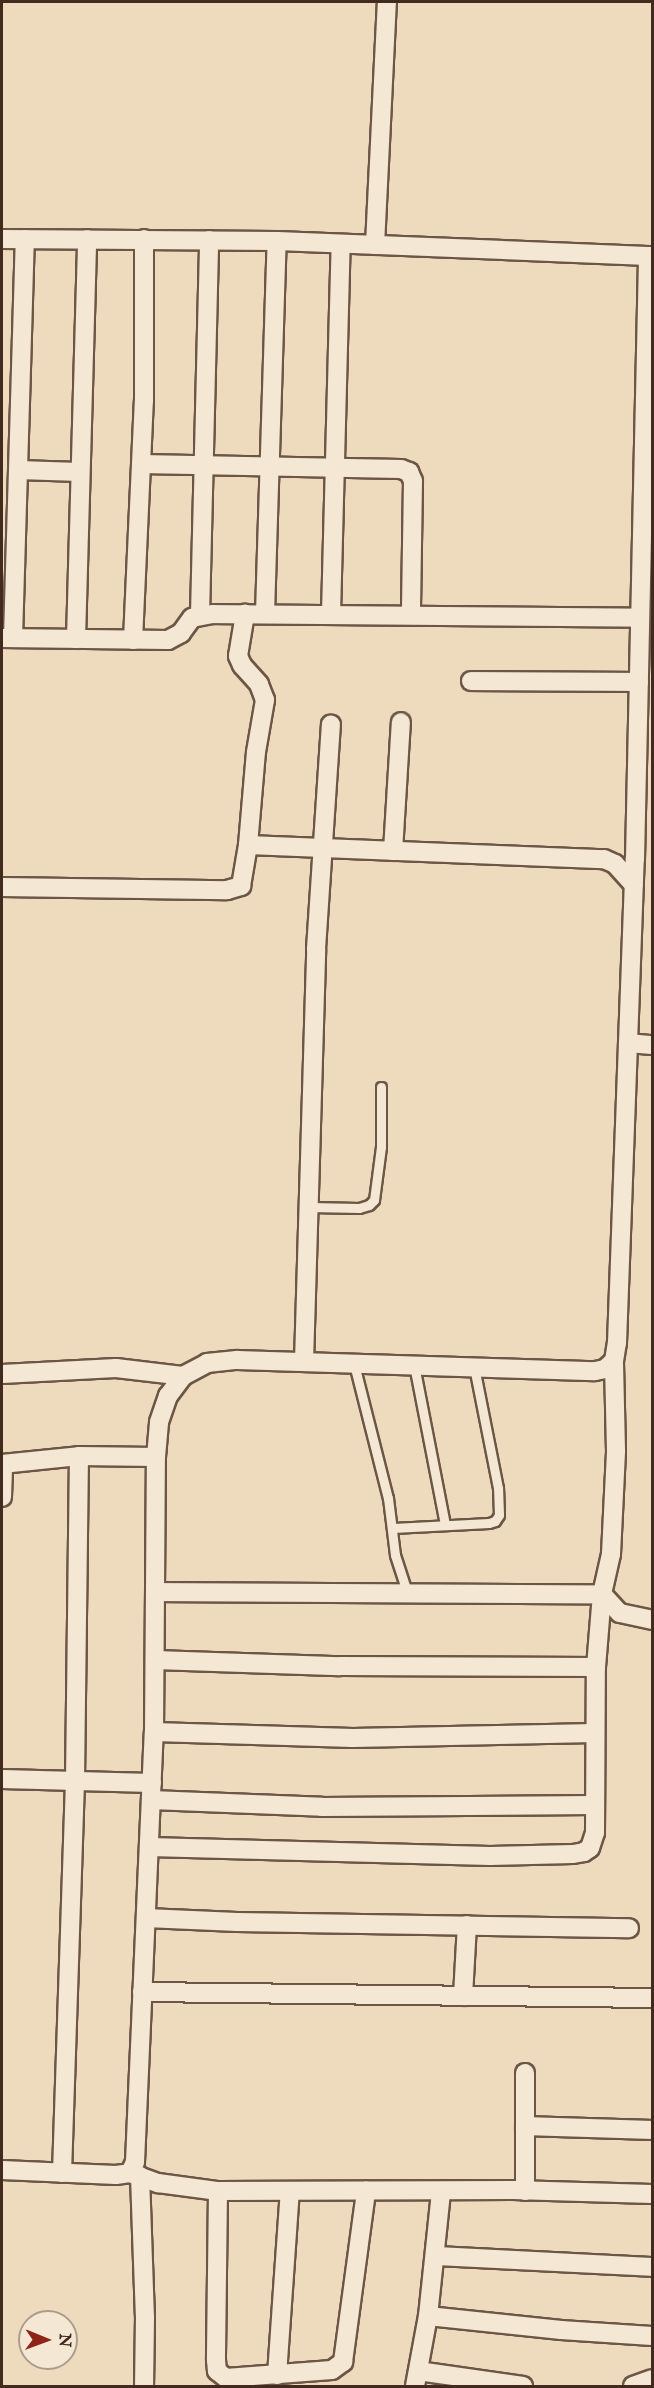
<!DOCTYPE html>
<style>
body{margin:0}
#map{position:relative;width:654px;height:2388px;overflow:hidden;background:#eedbbd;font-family:"IM FELL English",serif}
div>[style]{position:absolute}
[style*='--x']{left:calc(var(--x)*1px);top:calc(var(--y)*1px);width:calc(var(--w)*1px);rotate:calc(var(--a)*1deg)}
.roads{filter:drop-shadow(2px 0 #6d5646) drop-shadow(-2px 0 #6d5646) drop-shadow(0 2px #6d5646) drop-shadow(0 -2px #6d5646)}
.service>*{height:9px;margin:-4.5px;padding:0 4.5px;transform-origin:4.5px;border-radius:4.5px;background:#f4e8d4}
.minor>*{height:18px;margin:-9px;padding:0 9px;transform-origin:9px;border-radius:9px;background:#f4e8d4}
span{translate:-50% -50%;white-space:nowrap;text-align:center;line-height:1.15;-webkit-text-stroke:6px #f4e8d4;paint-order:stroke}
.frame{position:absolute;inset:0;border:3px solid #422a1f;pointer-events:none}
.north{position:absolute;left:18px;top:2310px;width:60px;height:60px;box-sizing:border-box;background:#f4e8d4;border:2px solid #ad9c8c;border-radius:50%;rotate:91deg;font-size:16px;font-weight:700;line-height:24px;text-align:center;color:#422a1f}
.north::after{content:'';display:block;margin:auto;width:21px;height:27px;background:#8f2418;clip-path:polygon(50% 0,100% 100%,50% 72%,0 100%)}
</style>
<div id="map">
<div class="roads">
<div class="service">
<div style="--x:310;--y:1207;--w:49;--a:1.2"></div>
<div style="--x:359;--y:1208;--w:10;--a:-17"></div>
<div style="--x:369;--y:1205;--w:7;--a:-45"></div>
<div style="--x:374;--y:1200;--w:53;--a:-82.5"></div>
<div style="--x:381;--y:1147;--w:60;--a:-90"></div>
<div style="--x:354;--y:1364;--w:138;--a:75.8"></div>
<div style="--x:388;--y:1498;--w:57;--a:83"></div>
<div style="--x:395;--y:1555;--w:42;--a:72"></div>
<div style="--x:414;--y:1365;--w:163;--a:79"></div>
<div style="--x:393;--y:1528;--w:96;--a:-3"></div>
<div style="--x:489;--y:1523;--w:6;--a:-18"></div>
<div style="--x:495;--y:1521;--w:7;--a:-56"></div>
<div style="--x:499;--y:1515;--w:27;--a:-92"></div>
<div style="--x:498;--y:1488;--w:123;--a:-101.2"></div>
</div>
<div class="minor">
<div style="--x:2;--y:239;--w:275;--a:0.4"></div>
<div style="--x:277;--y:241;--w:371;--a:2.3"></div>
<div style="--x:375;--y:245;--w:243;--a:-87.2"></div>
<div style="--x:141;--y:464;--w:260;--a:1.1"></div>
<div style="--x:401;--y:469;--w:9;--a:21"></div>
<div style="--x:409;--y:472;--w:10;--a:66"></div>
<div style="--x:413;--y:481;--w:134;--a:90.9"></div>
<div style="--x:18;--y:470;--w:62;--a:1.8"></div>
<div style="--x:265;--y:613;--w:372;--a:-88.2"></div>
<div style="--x:331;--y:614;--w:370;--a:-88.5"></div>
<div style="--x:200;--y:615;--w:375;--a:-88.6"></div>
<div style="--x:2;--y:638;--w:166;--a:0.7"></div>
<div style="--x:168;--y:640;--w:15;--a:-28"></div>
<div style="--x:181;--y:633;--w:19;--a:-54"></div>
<div style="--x:192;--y:618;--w:21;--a:-11"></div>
<div style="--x:213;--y:614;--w:427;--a:0.5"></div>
<div style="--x:13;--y:638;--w:399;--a:-88.3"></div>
<div style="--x:76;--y:639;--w:400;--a:-88.4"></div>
<div style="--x:133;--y:640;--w:239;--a:-87.4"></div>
<div style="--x:144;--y:401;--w:162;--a:-90"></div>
<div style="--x:471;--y:681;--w:168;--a:0.3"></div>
<div style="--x:248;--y:845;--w:356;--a:2.3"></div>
<div style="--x:604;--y:859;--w:12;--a:24"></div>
<div style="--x:615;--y:864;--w:28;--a:48"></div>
<div style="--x:393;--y:851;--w:129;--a:-86.5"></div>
<div style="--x:2;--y:887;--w:225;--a:0.8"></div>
<div style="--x:227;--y:890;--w:15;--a:-16"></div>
<div style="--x:241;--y:886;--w:42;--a:-80.3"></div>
<div style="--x:248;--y:845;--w:93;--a:-85.1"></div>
<div style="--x:256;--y:752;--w:53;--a:-80.2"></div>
<div style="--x:265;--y:700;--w:17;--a:-111"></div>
<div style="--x:259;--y:684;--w:25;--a:-132"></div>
<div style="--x:242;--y:665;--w:10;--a:-114"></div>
<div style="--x:238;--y:656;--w:43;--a:-80.5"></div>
<div style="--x:628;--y:1043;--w:24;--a:5"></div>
<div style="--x:304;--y:1362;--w:413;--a:-88.3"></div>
<div style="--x:316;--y:949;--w:225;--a:-86.2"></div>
<div style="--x:2;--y:1374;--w:114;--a:-3"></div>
<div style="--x:116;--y:1368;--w:67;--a:6.8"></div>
<div style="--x:2;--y:1464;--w:77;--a:-5.9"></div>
<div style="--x:79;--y:1456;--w:77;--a:0.7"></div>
<div style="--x:2;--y:1497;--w:33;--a:-88"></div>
<div style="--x:155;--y:1592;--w:447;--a:0.3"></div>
<div style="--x:602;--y:1594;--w:26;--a:47"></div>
<div style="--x:620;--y:1613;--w:33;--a:12"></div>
<div style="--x:155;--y:1660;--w:185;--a:1.9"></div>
<div style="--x:340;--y:1666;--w:256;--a:0.2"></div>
<div style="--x:154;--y:1732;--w:199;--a:1.7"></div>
<div style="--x:353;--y:1738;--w:242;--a:-1.2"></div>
<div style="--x:2;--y:1779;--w:150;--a:1.5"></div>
<div style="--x:151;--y:1800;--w:171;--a:2.3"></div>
<div style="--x:322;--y:1807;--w:273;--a:-0.4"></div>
<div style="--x:149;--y:1847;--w:341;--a:1.5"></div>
<div style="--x:490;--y:1856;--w:83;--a:-1.4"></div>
<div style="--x:573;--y:1854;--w:11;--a:-10"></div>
<div style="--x:584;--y:1852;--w:7;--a:-34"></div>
<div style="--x:590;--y:1848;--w:16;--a:-72"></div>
<div style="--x:595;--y:1833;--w:166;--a:-89.7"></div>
<div style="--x:596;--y:1667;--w:73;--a:-85.3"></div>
<div style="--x:602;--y:1594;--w:41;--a:-77.3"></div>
<div style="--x:611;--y:1554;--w:103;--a:-87.2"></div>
<div style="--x:616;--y:1451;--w:90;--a:-91.3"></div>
<div style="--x:146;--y:1918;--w:91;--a:2.5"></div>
<div style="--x:237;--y:1922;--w:392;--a:0.9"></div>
<div style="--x:142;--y:1992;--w:510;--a:0.67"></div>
<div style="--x:463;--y:1996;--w:71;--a:-86.8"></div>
<div style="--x:525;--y:2073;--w:118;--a:90"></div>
<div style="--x:525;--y:2126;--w:127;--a:1.8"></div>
<div style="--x:2;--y:2170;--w:114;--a:2.5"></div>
<div style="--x:116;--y:2175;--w:14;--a:-8"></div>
<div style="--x:130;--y:2173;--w:12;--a:-66"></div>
<div style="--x:135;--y:2162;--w:430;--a:-87.5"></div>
<div style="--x:154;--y:1732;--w:275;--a:-89.6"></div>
<div style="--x:156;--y:1457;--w:35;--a:-85"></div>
<div style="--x:159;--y:1422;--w:28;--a:-71"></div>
<div style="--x:168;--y:1396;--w:25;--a:-53"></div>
<div style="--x:183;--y:1376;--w:27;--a:-28"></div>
<div style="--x:207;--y:1363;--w:30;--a:-6"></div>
<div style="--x:237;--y:1360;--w:358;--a:1.8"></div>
<div style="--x:595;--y:1371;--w:10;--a:-11"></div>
<div style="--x:605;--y:1369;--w:12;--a:-42"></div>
<div style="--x:614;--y:1361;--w:18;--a:-81"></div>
<div style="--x:617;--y:1343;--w:484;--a:-87.9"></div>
<div style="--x:635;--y:859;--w:603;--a:-88.76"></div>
<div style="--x:648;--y:256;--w:4;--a:0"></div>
<div style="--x:62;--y:2173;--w:392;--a:-88.1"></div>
<div style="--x:75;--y:1781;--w:325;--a:-89.3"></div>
<div style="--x:130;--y:2173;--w:30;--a:20"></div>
<div style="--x:158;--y:2183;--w:61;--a:7.6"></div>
<div style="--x:218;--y:2191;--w:295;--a:-0.2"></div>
<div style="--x:513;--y:2190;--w:139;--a:1.6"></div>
<div style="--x:140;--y:2176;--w:141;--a:88"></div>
<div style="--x:145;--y:2317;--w:69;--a:90.8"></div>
<div style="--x:218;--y:2191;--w:169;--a:90.7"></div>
<div style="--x:216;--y:2360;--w:11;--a:85"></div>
<div style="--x:217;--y:2371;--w:11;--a:38"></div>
<div style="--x:226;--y:2378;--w:106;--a:-4.3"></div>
<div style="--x:332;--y:2370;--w:14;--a:-36"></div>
<div style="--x:343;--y:2362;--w:173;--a:-82.3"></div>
<div style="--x:436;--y:2256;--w:216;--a:2.9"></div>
<div style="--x:428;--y:2316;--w:134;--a:6"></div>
<div style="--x:561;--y:2330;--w:91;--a:3.8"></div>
<div style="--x:418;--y:2371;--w:106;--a:8.1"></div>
<div style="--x:277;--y:2375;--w:184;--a:-86"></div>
<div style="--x:415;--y:2386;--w:71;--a:-79.5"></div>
<div style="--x:428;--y:2316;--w:125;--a:-84"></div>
<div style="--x:633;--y:2386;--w:20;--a:-20"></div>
</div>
</div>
<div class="frame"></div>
<div class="north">N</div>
</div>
